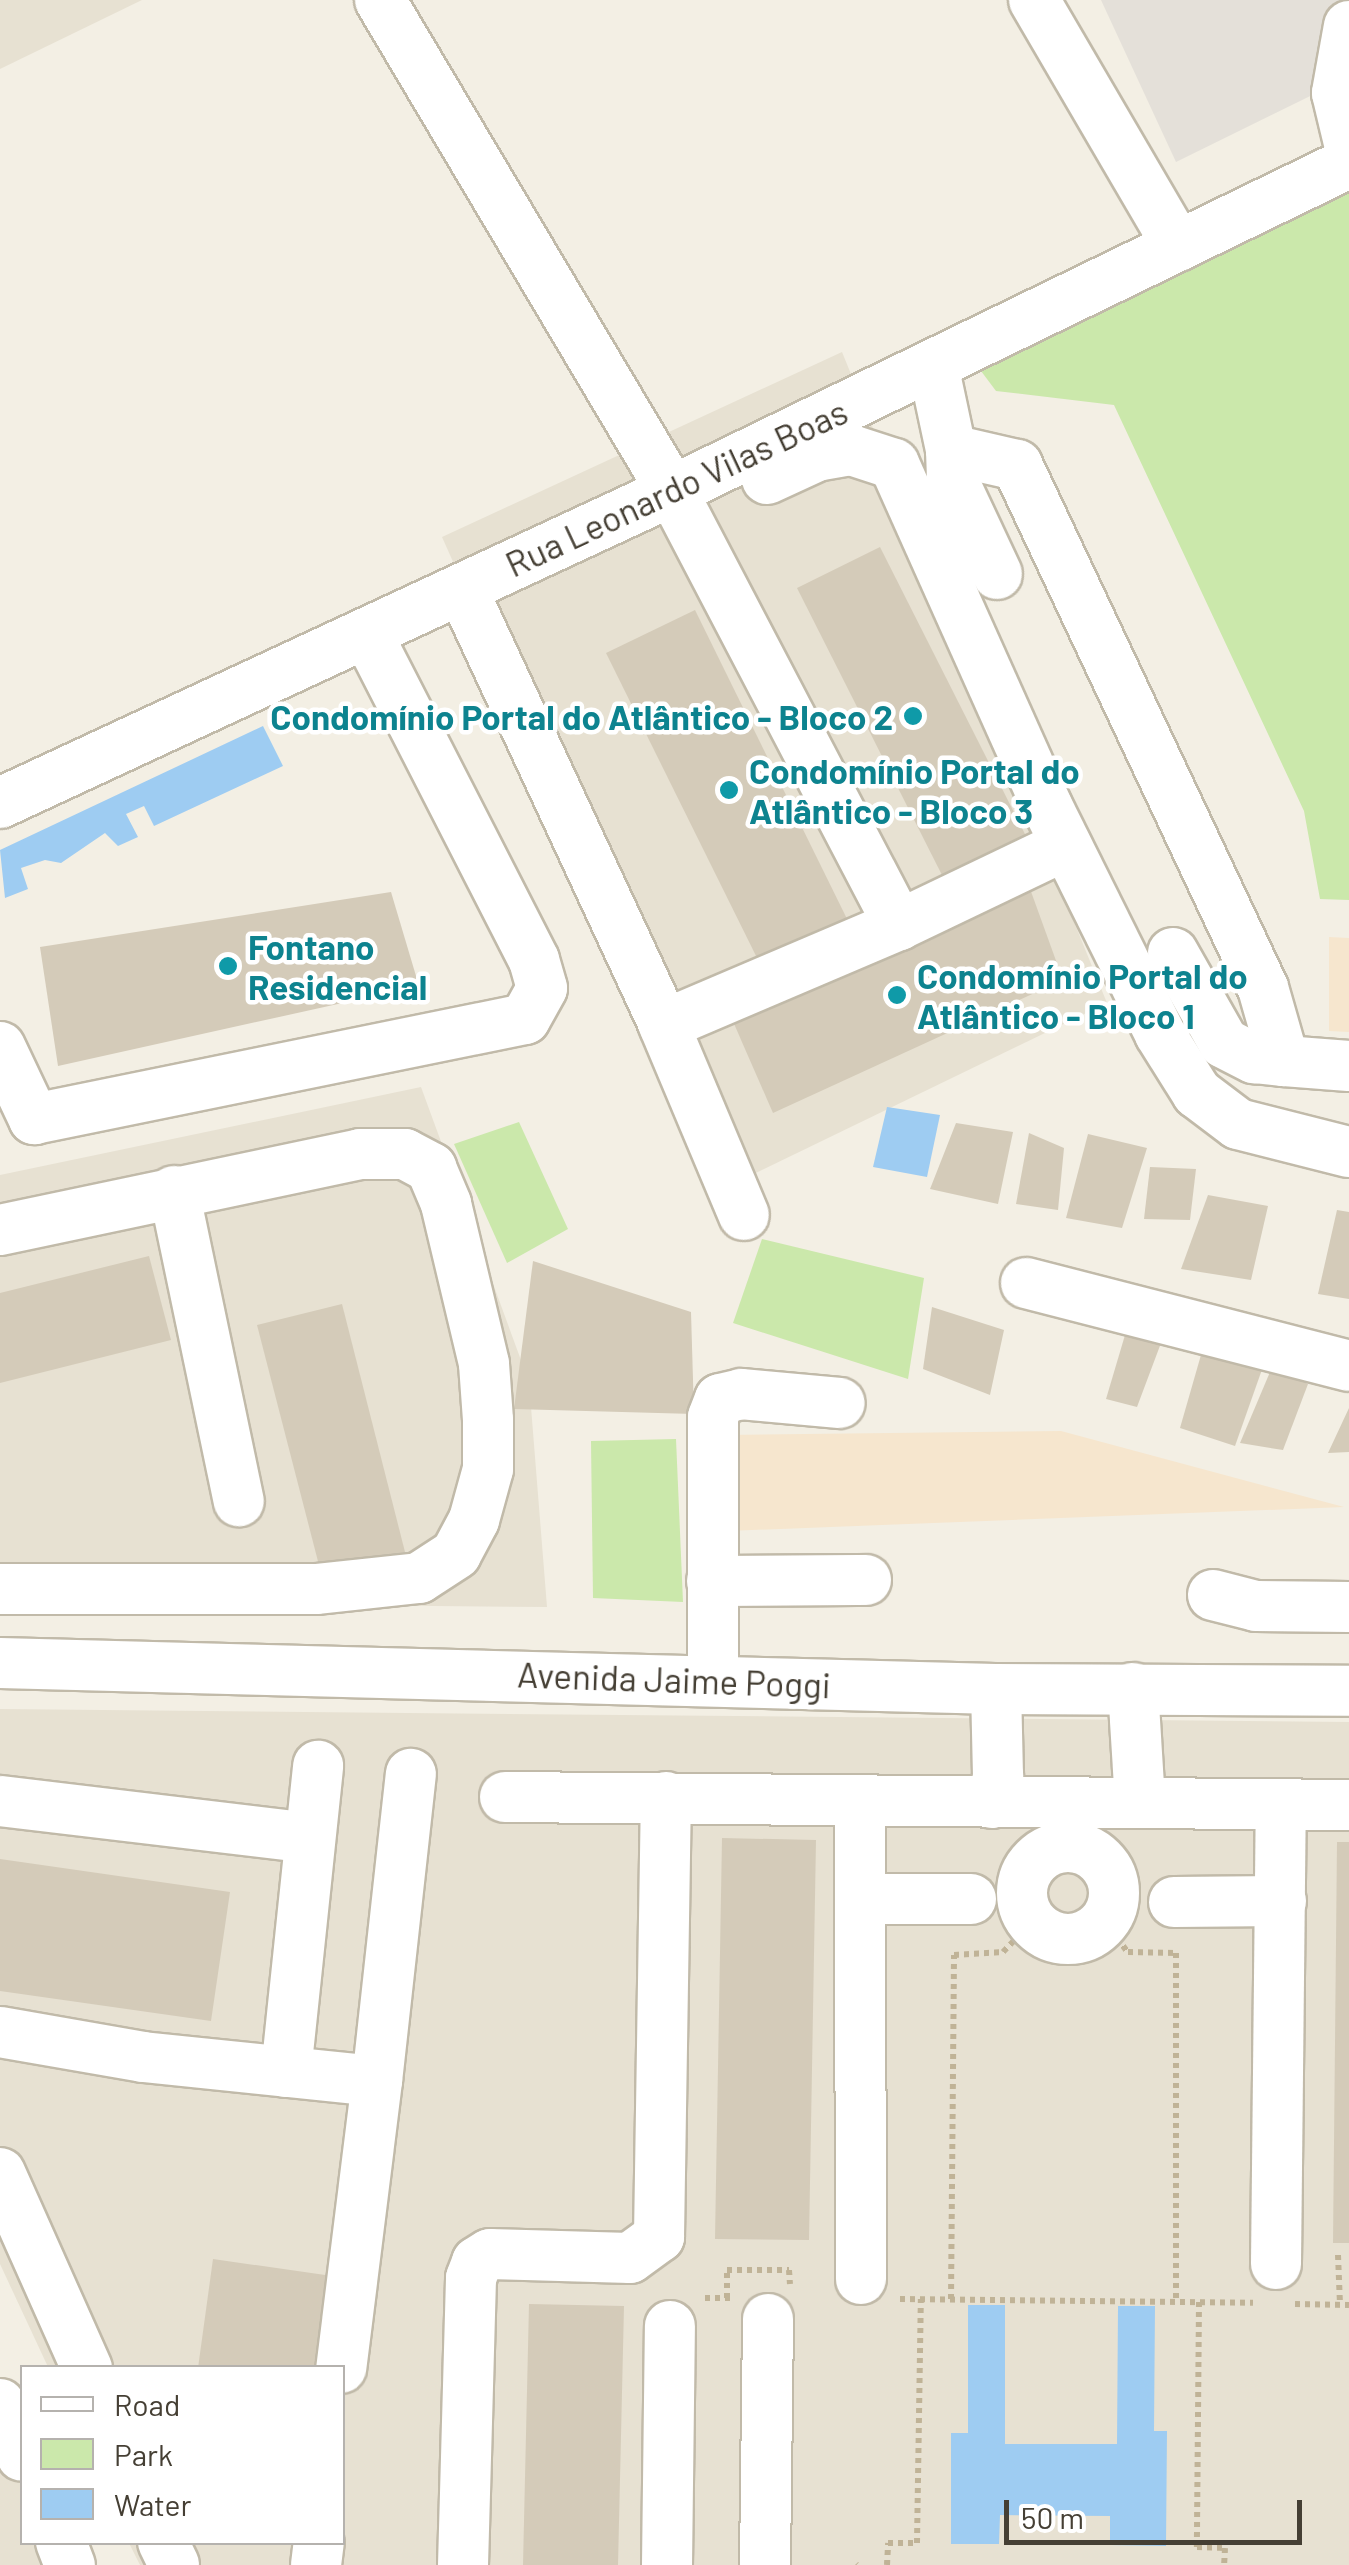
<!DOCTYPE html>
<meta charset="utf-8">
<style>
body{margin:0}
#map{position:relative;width:1349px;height:2565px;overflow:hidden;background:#f3efe4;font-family:Barlow,sans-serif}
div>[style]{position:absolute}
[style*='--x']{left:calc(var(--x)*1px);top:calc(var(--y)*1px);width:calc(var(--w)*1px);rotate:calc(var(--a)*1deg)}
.residential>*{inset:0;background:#e7e1d2}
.commercial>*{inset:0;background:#f6e6ce}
.industrial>*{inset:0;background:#e4e0d9}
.green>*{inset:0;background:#cbe8ab}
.water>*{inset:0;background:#9eccf2}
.building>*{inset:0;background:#d4cbb9}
.path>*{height:6px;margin-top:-3px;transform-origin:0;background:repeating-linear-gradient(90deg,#c0b397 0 5px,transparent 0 10px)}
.roads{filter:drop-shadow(2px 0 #c1baa9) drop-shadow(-2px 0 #c1baa9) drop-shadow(0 2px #c1baa9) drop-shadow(0 -2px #c1baa9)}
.minor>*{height:50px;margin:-25px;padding:0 25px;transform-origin:25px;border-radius:25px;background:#fff}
.minor>.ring{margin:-25px;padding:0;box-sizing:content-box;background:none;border:50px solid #fff;border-radius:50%}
.dots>*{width:28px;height:28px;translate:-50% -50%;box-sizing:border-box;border:5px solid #fff;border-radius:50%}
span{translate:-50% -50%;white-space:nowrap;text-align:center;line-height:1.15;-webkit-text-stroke:9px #fff;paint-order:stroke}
.street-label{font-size:35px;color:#453f34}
.culture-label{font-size:35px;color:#0d838f;font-weight:700}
.right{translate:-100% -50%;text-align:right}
.left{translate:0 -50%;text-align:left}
.legend{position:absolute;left:20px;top:2365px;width:325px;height:180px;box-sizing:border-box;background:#fff;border:2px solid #b5b2ae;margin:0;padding:12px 18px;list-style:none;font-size:30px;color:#453f34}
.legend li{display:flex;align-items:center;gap:20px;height:50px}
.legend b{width:50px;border:2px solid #b5b2ae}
.scale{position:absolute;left:1004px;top:2500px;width:298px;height:45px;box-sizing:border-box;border:5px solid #453f34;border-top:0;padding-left:12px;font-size:30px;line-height:35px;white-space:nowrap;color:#453f34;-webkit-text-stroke:8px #fff;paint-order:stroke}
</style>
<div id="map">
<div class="residential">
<div style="clip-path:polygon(0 0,142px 0,0 69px)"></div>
<div style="clip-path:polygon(842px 352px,1107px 1003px,731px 1185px,442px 537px)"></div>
<div style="clip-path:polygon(421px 1087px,529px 1382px,547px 1607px,0 1602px,0 1175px)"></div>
<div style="clip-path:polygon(0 1709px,1349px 1722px,1349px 2565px,140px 2565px,129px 2543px,342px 2542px,342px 2368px,48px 2367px,0 2264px)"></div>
<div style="clip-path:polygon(0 2389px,22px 2438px,22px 2542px,70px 2543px,80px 2565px,0 2565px)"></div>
</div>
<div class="commercial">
<div style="clip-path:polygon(1329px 937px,1349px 938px,1349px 1032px,1329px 1031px)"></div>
<div style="clip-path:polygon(1061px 1431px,1344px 1507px,727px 1531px,726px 1435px)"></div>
</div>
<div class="industrial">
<div style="clip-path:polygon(1101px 0,1349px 0,1349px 77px,1176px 162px)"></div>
</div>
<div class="green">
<div style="clip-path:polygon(1349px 191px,1349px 900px,1320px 899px,1304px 811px,1114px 405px,996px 391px,978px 367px)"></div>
<div style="clip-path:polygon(519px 1122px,568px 1229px,507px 1263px,454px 1144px)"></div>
<div style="clip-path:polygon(762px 1239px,924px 1278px,908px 1379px,733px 1323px)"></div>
<div style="clip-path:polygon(676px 1439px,683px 1602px,593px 1598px,591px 1441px)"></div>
</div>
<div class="water">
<div style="clip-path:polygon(263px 726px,283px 766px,154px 826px,144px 806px,126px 814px,138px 837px,118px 846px,105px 833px,61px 863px,45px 860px,21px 868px,28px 889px,5px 898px,0 850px)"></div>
<div style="clip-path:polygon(887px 1107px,940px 1115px,927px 1177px,873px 1167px)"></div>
<div style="clip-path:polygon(968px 2305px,1005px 2305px,1005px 2444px,1117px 2444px,1118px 2306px,1155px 2306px,1154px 2431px,1167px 2431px,1166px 2546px,1110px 2545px,1110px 2516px,1000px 2515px,999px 2544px,951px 2544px,951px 2433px,968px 2433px)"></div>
</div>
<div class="building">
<div style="clip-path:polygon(880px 547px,1030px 844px,947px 885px,797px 588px)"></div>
<div style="clip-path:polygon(695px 610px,851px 927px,763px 970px,606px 653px)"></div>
<div style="clip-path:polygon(1029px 886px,1063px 980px,773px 1113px,728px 1010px)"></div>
<div style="clip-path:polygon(391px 892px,419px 986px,58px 1066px,40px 947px)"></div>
<div style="clip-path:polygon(956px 1123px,1013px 1132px,998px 1204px,930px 1189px)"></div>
<div style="clip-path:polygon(1029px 1133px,1064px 1148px,1058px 1210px,1016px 1204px)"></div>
<div style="clip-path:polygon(1088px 1134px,1147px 1148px,1122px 1228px,1066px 1218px)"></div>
<div style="clip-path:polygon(1150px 1167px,1196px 1169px,1190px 1220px,1144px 1219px)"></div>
<div style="clip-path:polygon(1208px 1195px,1268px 1206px,1251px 1280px,1181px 1269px)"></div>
<div style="clip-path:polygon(1337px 1210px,1349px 1212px,1349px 1299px,1318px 1294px)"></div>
<div style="clip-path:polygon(149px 1256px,171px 1340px,0 1383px,0 1293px)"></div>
<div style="clip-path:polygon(533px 1261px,691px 1312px,694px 1414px,514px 1409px)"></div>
<div style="clip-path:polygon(342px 1304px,405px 1552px,321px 1573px,257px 1325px)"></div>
<div style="clip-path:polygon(932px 1307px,1004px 1330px,990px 1395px,923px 1369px)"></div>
<div style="clip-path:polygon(1125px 1335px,1161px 1343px,1137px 1407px,1106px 1399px)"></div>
<div style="clip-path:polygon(1205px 1341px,1265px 1361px,1235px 1446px,1180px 1428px)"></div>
<div style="clip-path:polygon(1273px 1365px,1308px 1384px,1283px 1450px,1240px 1443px)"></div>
<div style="clip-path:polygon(1349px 1408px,1349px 1452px,1328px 1453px)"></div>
<div style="clip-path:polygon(722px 1838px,816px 1840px,809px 2240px,715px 2239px)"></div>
<div style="clip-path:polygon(1337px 1842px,1349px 1842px,1349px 2243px,1333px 2243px)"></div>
<div style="clip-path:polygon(0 1859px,230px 1892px,211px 2021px,0 1991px)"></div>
<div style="clip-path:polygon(213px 2259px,339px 2277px,326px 2368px,198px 2368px)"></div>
<div style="clip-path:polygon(529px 2304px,624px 2306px,618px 2565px,523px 2565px)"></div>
</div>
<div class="path">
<div style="--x:1105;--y:1922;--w:38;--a:53"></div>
<div style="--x:1128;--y:1952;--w:48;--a:1.2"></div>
<div style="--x:1176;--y:1953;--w:349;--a:90"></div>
<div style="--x:1338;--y:2255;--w:50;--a:87.7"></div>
<div style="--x:705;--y:2298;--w:28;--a:0"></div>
<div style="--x:727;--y:2298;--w:28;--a:-90"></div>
<div style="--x:727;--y:2270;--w:62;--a:0"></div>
<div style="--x:789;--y:2270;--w:14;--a:86"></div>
<div style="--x:900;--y:2299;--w:353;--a:0.6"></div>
<div style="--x:951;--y:2299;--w:344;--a:-89.5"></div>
<div style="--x:954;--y:1955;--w:49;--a:-3.5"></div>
<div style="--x:1003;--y:1952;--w:42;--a:-46"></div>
<div style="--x:1199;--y:2302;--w:245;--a:90.5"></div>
<div style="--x:1197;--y:2547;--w:28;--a:2"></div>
<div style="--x:1225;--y:2548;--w:17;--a:93"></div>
<div style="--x:1295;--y:2304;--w:54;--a:1.1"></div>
<div style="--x:856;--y:2564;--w:1;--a:45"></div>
<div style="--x:887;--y:2565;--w:22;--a:-87"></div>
<div style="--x:888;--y:2543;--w:29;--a:0"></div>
<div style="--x:917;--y:2543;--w:244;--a:-89.1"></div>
</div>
<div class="roads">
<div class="minor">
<div style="--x:380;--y:0;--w:571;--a:59.26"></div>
<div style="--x:672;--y:491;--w:490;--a:62.4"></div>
<div style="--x:899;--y:925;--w:185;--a:-25.6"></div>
<div style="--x:1034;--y:0;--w:285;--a:59.7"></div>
<div style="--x:1349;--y:26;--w:68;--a:100.2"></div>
<div style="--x:1337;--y:93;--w:51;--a:76.5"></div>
<div style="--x:933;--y:365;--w:87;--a:78"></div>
<div style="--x:951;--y:450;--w:68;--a:12.8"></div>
<div style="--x:1017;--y:465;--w:578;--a:64.81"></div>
<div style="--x:1263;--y:988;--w:76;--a:74"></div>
<div style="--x:1284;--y:1061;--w:65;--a:4.4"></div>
<div style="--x:951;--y:450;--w:28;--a:88"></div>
<div style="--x:952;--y:478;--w:106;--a:64.9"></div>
<div style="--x:767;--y:479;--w:55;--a:-24.7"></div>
<div style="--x:817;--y:456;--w:35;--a:-10"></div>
<div style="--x:851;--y:450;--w:45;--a:18"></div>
<div style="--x:894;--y:464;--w:375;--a:65.9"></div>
<div style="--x:1047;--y:806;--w:254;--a:63.6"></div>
<div style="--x:1160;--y:1034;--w:70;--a:57.9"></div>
<div style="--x:1197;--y:1093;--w:51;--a:37.1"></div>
<div style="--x:1238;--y:1124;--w:114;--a:14.2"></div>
<div style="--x:462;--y:589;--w:481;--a:65.1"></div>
<div style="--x:664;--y:1025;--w:255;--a:-23.1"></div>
<div style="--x:0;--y:803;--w:741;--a:-24.9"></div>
<div style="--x:672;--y:491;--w:752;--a:-25.85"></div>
<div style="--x:1173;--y:953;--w:103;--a:60.5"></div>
<div style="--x:1224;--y:1043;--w:34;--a:27"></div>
<div style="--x:1254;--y:1058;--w:30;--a:6"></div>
<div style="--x:664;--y:1025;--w:206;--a:67.2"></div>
<div style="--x:0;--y:1047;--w:80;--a:64.7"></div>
<div style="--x:34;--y:1119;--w:501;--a:-11.51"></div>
<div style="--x:525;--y:1019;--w:35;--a:-61"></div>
<div style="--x:542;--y:988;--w:29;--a:-106"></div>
<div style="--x:534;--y:960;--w:367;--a:-117.1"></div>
<div style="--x:174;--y:1191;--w:317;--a:78.2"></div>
<div style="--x:0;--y:1230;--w:368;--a:-11.9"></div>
<div style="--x:360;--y:1154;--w:45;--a:0"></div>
<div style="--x:405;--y:1154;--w:30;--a:28"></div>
<div style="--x:431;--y:1168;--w:39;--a:67"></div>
<div style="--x:446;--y:1204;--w:164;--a:76.6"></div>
<div style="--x:484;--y:1364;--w:56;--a:85.9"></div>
<div style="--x:488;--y:1420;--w:49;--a:90"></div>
<div style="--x:488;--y:1469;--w:53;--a:105.4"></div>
<div style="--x:474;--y:1520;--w:38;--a:118"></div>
<div style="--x:456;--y:1554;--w:44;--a:147"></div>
<div style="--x:419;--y:1578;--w:104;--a:173.9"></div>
<div style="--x:316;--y:1589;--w:316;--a:180"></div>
<div style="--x:1026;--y:1283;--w:333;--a:14.4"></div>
<div style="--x:712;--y:1581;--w:154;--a:-0.4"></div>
<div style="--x:1213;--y:1595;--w:44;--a:14.3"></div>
<div style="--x:1256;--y:1606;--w:93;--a:0.6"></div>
<div style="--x:0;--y:1663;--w:996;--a:1.5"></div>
<div style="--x:996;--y:1689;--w:353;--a:0.3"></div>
<div style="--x:713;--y:1680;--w:263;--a:-90"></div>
<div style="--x:713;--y:1417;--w:19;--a:-69"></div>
<div style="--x:720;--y:1399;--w:22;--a:-13"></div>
<div style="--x:741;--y:1394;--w:99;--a:5.2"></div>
<div style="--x:1133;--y:1688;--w:114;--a:86.5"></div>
<div style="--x:505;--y:1797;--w:844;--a:0.54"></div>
<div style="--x:0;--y:1801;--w:311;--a:6.8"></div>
<div style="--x:860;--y:1801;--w:478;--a:89.9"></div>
<div style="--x:992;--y:1803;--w:28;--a:-77"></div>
<div style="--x:998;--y:1776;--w:87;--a:-91.3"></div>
<div class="ring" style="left:1022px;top:1847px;width:42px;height:42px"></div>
<div style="--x:861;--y:1899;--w:110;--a:0"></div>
<div style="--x:1174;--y:1902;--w:107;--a:-0.5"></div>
<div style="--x:0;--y:2032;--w:145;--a:9.9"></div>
<div style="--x:143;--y:2057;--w:235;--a:5.9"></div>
<div style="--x:377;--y:2081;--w:289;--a:97.1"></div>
<div style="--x:286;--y:2072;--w:308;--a:-84"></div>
<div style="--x:377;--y:2081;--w:309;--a:-83.7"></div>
<div style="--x:0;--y:2173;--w:214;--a:66"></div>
<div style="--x:1276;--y:2264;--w:459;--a:-89.4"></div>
<div style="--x:0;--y:2404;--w:56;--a:67.1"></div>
<div style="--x:61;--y:2542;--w:25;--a:69"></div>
<div style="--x:163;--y:2542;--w:25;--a:64"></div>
<div style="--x:316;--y:2565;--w:23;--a:-83"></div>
<div style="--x:463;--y:2565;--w:287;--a:-88.4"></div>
<div style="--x:471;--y:2278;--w:17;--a:-69"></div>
<div style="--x:477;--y:2262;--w:15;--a:-32"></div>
<div style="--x:490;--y:2254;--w:140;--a:1.6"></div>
<div style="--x:630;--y:2258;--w:36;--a:-36"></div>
<div style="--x:659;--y:2237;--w:440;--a:-89.1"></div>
<div style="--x:667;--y:2565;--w:239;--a:-89.3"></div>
<div style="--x:765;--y:2565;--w:246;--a:-89.3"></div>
</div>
</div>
<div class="dots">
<div style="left:913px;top:716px;background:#0f9aa8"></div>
<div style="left:729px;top:790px;background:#0f9aa8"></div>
<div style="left:228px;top:966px;background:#0f9aa8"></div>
<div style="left:897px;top:995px;background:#0f9aa8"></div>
</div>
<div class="street-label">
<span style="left:676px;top:487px;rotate:-25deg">Rua Leonardo Vilas Boas</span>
<span style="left:674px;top:1679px;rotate:2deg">Avenida Jaime Poggi</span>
</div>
<div class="culture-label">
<span class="right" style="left:893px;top:716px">Condomínio Portal do Atlântico - Bloco 2</span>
<span class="left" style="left:749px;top:790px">Condomínio Portal do<br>Atlântico - Bloco 3</span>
<span class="left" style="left:248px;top:966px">Fontano<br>Residencial</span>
<span class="left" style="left:917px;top:995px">Condomínio Portal do<br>Atlântico - Bloco 1</span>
</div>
<ul class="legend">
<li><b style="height:12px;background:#fff"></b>Road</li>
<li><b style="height:28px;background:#cbe8ab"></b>Park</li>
<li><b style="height:28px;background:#9eccf2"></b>Water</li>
</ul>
<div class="scale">50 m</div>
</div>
